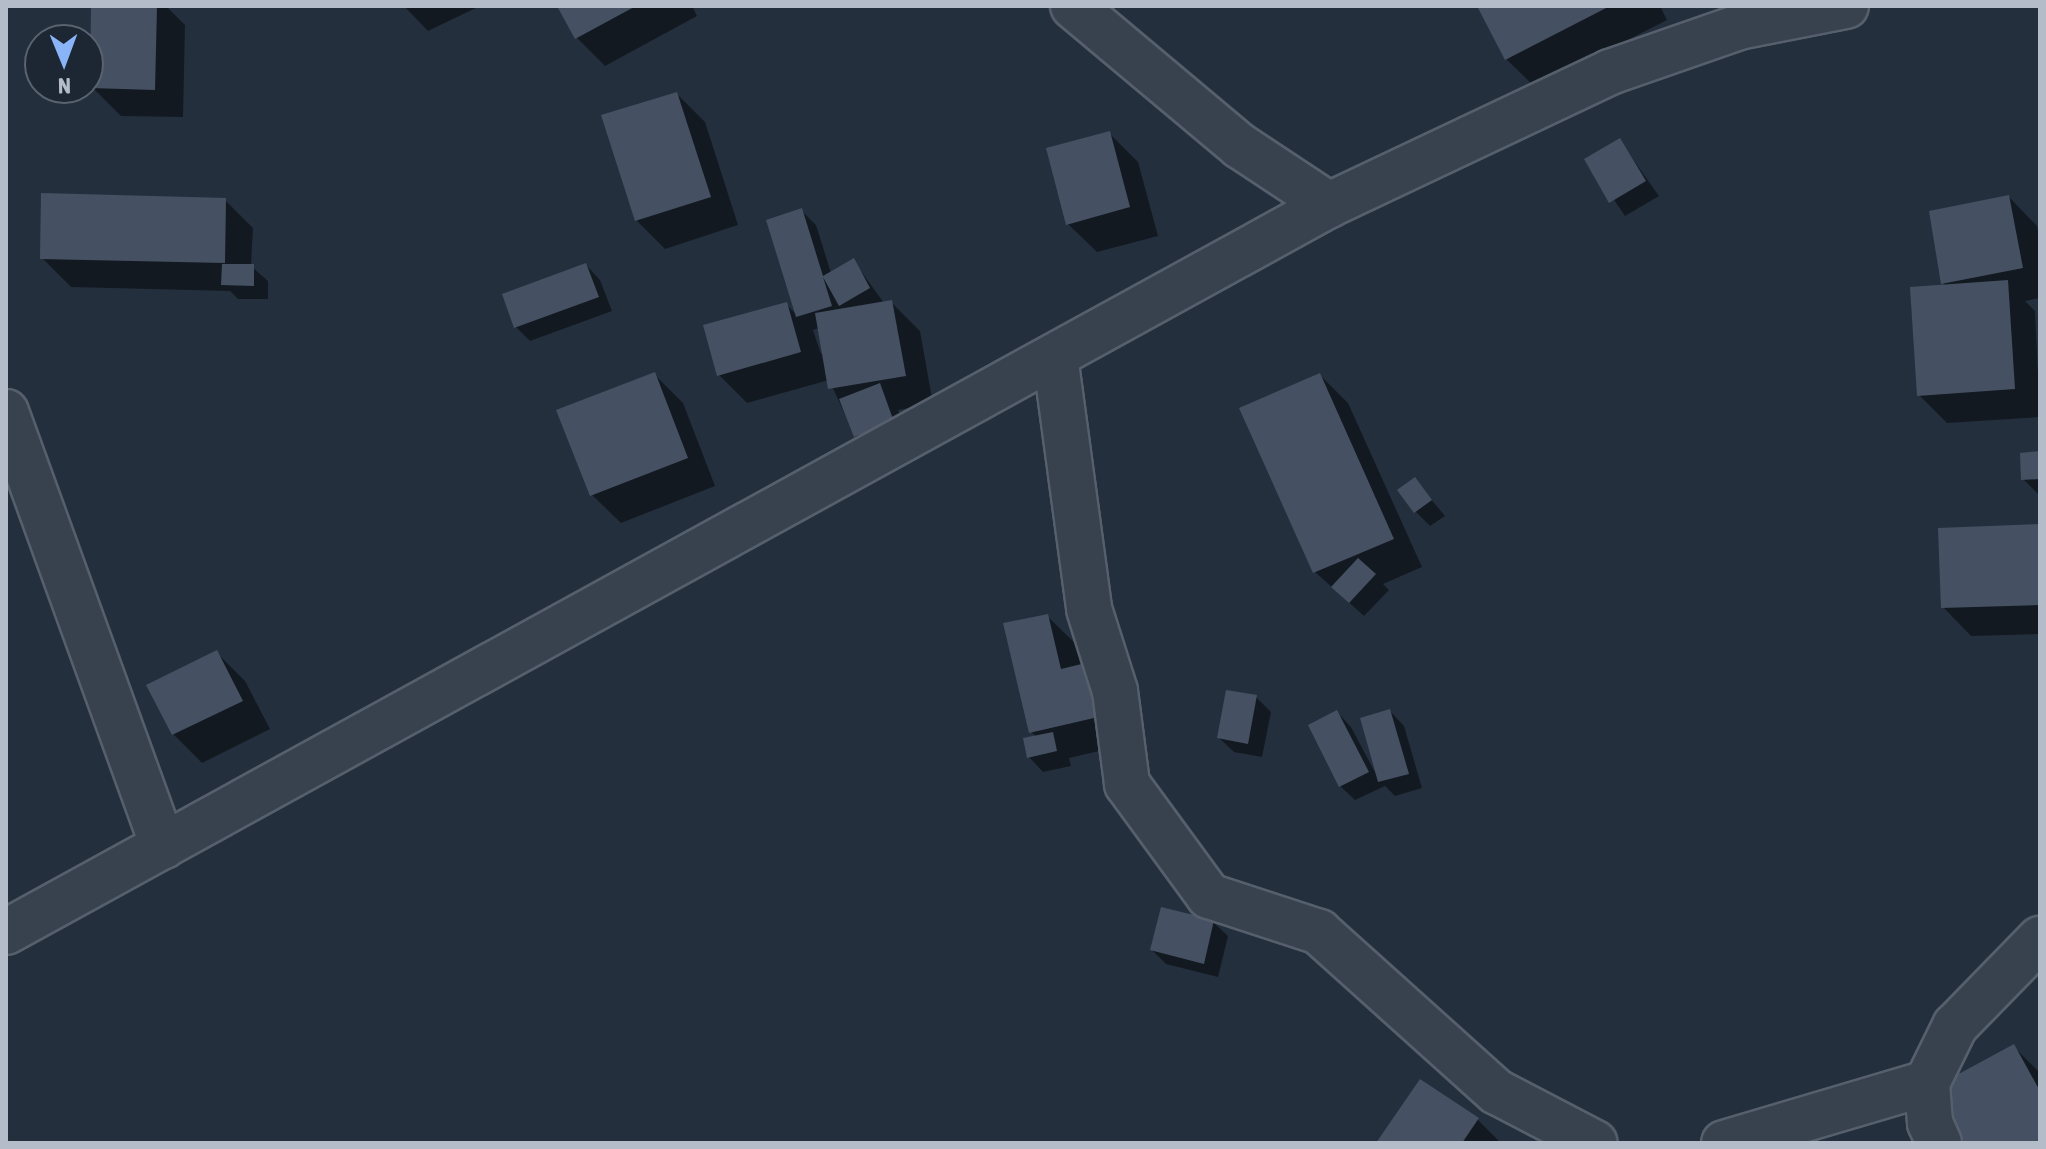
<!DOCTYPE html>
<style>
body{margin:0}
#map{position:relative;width:2046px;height:1149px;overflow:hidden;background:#242f3e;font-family:"Asap Condensed",sans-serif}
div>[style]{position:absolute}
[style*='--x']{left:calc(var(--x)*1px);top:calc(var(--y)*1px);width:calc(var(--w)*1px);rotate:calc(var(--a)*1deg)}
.shadow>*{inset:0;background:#0007}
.building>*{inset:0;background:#455162}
.roads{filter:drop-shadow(2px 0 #565f6c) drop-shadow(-2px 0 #565f6c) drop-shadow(0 2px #565f6c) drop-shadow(0 -2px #565f6c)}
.street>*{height:44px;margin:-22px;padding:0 22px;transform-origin:22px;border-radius:22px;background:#38414e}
span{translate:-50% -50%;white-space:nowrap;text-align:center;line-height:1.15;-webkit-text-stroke:7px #1d2633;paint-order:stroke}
.frame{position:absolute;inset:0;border:8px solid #b4bcc9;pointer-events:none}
.north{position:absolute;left:24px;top:24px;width:80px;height:80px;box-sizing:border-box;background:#1d2633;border:2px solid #59626f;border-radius:50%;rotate:179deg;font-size:22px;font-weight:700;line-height:32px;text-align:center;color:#b4bcc9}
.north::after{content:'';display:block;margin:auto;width:28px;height:36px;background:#8ab4f8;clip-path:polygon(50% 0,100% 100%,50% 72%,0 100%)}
</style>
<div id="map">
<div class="shadow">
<div style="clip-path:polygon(93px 6px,166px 6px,185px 25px,183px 117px,121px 116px,92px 87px)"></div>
<div style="clip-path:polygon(404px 6px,480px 6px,428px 31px)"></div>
<div style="clip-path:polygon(560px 6px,692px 6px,697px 16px,605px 66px,577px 38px)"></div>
<div style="clip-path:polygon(1479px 6px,1660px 6px,1667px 20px,1535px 87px,1506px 59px)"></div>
<div style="clip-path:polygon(677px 94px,705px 122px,738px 225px,665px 249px,636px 220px)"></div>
<div style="clip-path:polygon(1109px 133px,1138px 162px,1158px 236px,1097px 252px,1068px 224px)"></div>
<div style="clip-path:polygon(1620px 141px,1659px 196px,1625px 216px,1587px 160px)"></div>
<div style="clip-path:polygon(2009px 197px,2037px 226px,2040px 242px,2040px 298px,2025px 301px,2035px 311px,2040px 417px,1947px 423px,1919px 395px,1947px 287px,1943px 283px)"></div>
<div style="clip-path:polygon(225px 200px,253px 228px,251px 266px,268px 281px,268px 299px,238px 299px,230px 291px,71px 287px,42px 258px)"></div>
<div style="clip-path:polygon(evenodd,801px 210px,816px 225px,831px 273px,853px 260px,884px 303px,891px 302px,920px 331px,933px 404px,898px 410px,908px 436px,870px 451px,855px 436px,829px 380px,747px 403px,719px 375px,786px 304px,798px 316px,801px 210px,819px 328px,824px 353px,821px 354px,813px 330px,819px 328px)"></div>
<div style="clip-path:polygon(586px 265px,600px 280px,612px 311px,530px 341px,516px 327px)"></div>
<div style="clip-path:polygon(654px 374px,683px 403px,715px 486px,621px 523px,592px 495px)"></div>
<div style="clip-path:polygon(1320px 375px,1348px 403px,1422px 567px,1383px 584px,1389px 590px,1364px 616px,1315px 572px,1242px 409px)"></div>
<div style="clip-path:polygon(2040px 453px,2040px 494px,2038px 494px,2023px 479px)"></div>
<div style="clip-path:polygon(1415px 480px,1445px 516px,1430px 526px,1416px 512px)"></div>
<div style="clip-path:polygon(2040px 526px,2040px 634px,1971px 636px,1943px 607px)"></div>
<div style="clip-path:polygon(1047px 616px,1076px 644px,1081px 667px,1134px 743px,1069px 758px,1071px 766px,1043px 772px,1029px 757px,1037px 737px,1031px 732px)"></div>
<div style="clip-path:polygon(217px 653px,245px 681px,270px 729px,202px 763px,173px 734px)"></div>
<div style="clip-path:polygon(1256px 697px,1271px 712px,1262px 757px,1234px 752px,1219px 738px)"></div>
<div style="clip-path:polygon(1390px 711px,1404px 726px,1422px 788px,1395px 796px,1385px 786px,1355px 800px,1340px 786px,1337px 712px,1351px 727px,1377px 776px)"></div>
<div style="clip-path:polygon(1213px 922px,1228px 936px,1218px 977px,1166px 964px,1152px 950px)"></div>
<div style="clip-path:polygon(2013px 1046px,2040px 1073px,2040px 1143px,1963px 1143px,1934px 1090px)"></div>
<div style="clip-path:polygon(1421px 1081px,1478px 1120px,1501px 1143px,1378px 1143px)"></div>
</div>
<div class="building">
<div style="clip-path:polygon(91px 6px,157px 6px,155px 90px,90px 88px)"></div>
<div style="clip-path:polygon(557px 6px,636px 6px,575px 39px)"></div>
<div style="clip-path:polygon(1477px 6px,1610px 6px,1505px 60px)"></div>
<div style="clip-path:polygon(677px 92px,711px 197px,635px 221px,601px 115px)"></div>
<div style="clip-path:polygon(1110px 131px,1130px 207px,1066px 225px,1046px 148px)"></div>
<div style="clip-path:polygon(1620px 138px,1646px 181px,1609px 203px,1584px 159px)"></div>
<div style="clip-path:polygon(41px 193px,226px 198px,225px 263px,40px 259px)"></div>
<div style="clip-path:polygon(2009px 195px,2023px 268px,1941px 284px,1929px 211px)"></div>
<div style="clip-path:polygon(802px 208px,823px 276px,854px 258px,870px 288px,839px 306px,823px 277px,832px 306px,796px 317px,766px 220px)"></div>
<div style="clip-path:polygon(586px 263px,599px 297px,514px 328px,502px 294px)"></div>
<div style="clip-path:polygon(222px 264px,254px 264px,254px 286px,221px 285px)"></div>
<div style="clip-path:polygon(2008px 280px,2015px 389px,1917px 396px,1910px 287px)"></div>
<div style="clip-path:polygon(892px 300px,906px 376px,828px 389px,815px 313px)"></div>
<div style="clip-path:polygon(787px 302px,801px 352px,717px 376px,703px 325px)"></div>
<div style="clip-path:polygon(655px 372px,688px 458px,590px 496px,556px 410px)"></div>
<div style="clip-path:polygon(1320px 373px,1394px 539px,1313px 573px,1239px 408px)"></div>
<div style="clip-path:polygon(880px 383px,894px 422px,854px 437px,839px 399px)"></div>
<div style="clip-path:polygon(2040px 451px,2040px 479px,2021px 480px,2020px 453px)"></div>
<div style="clip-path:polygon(1415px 477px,1432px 500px,1414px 513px,1397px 490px)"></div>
<div style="clip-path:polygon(2040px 524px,2040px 605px,1941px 608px,1938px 528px)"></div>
<div style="clip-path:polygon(1358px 558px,1376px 574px,1349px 603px,1331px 587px)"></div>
<div style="clip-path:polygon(1048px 614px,1061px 669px,1094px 661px,1107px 715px,1029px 733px,1003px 623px)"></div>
<div style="clip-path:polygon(217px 650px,243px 701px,172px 735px,146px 685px)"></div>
<div style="clip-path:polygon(1226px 690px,1257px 695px,1248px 744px,1217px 738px)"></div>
<div style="clip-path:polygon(1390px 709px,1409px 774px,1378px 782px,1360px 718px)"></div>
<div style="clip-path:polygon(1337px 710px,1369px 772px,1339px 787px,1308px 725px)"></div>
<div style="clip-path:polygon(1053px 732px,1057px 751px,1027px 758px,1023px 738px)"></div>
<div style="clip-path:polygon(1161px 907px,1214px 920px,1204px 964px,1150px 950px)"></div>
<div style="clip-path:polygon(2014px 1044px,2040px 1091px,2040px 1142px,1961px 1143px,1931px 1089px)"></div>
<div style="clip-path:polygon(1420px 1079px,1479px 1118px,1462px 1143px,1376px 1143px)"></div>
</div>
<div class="roads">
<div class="street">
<div style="--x:1073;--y:6;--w:218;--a:40"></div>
<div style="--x:1240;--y:146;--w:107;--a:33.5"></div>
<div style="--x:1055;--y:356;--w:255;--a:82.3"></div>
<div style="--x:1089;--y:609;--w:86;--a:72.4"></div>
<div style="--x:1115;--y:691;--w:94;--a:82.6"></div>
<div style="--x:1127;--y:784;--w:139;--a:53.8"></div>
<div style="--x:1209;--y:896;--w:116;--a:18.1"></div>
<div style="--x:1319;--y:932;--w:239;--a:42"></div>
<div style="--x:1497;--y:1092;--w:110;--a:27.5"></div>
<div style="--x:6;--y:412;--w:462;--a:70.1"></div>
<div style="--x:6;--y:932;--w:1510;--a:-28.79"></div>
<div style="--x:1329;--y:205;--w:311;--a:-25.3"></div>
<div style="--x:1610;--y:72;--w:137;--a:-19.2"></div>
<div style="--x:1739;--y:27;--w:109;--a:-11.1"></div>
<div style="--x:1724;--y:1143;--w:212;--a:-16.5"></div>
<div style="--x:1939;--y:1143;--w:22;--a:-114"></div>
<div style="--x:1930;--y:1123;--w:40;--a:-94.3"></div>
<div style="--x:1927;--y:1083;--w:64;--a:-63.8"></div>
<div style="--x:1955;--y:1026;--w:122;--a:-45.7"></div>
</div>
</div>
<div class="frame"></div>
<div class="north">N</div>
</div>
